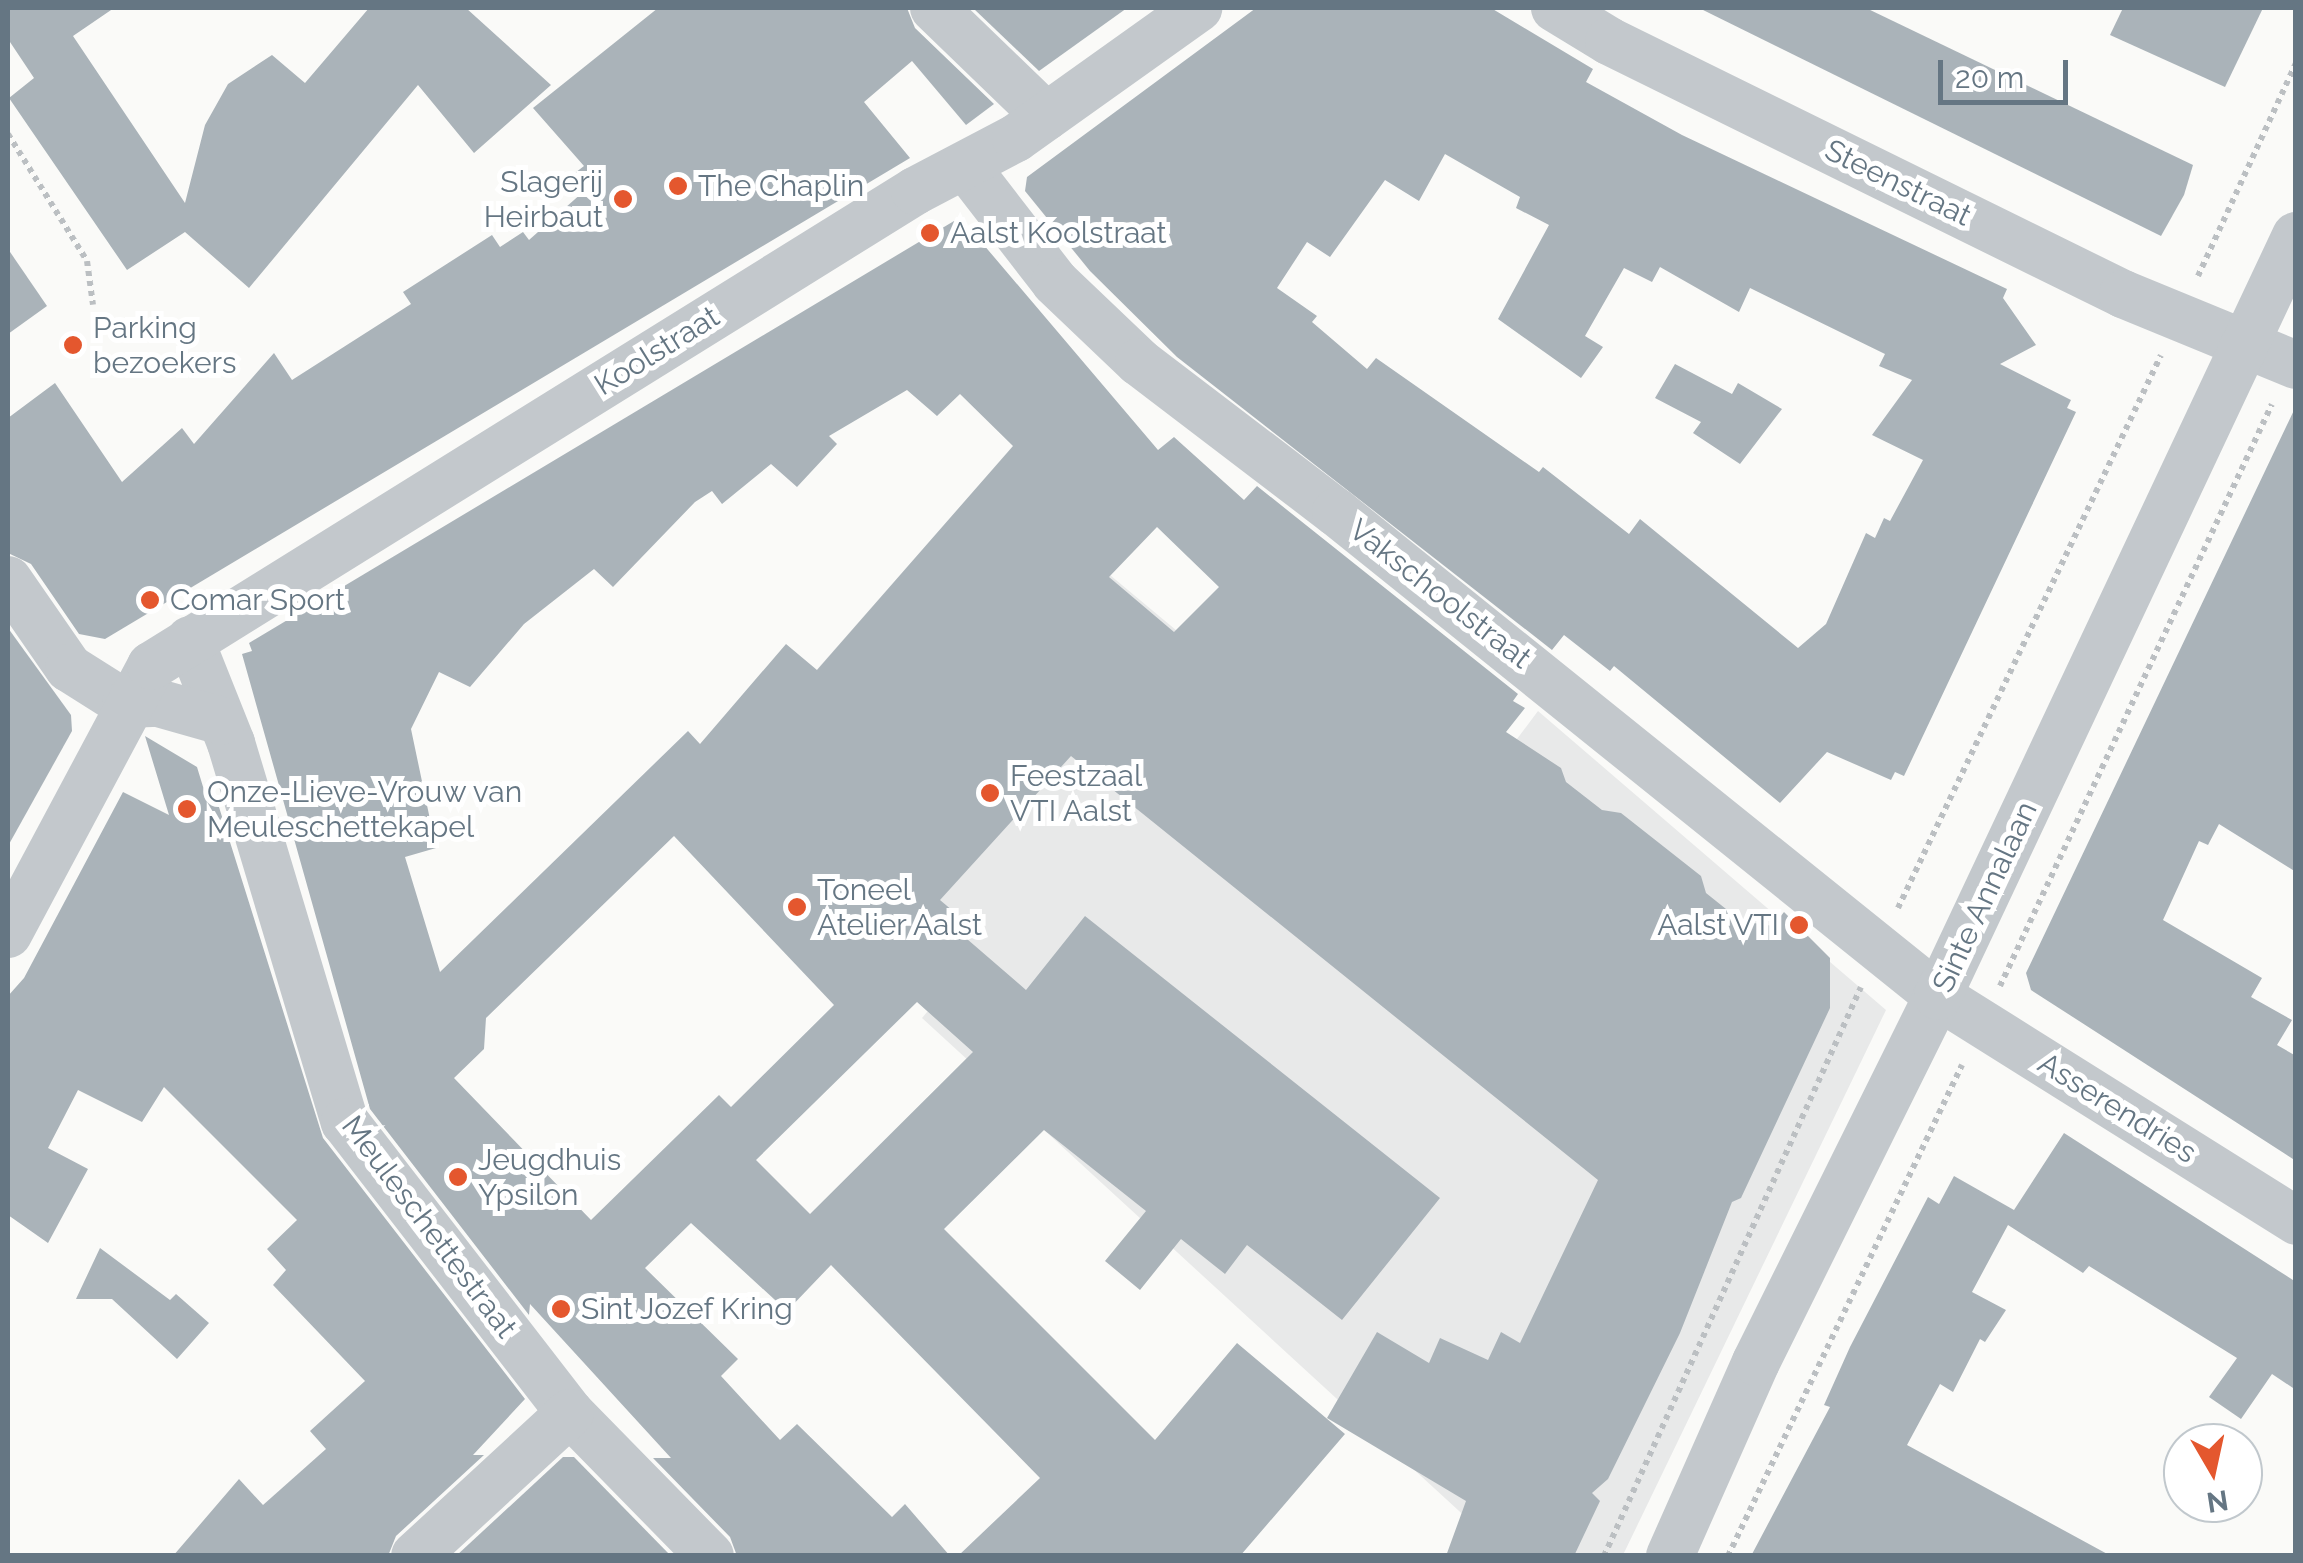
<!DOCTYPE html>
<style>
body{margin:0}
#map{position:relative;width:2303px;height:1563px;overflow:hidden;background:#fafaf8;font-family:Raleway,sans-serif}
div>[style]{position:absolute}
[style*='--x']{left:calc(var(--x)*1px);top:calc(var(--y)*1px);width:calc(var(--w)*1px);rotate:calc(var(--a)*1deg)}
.built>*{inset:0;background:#e8e9e9}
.building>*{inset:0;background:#aab3b9}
.path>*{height:6px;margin-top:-3px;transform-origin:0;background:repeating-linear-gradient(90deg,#bbbfc2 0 5px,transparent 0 10px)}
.minor>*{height:48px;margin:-24px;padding:0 24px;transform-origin:24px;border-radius:24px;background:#c3c8cc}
.dots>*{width:28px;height:28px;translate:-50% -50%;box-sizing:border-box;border:5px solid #fff;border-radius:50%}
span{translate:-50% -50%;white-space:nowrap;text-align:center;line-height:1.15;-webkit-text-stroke:10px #fff;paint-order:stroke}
.poi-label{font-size:30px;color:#657683}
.right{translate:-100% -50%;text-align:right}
.left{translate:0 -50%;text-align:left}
.street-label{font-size:30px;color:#657683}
.frame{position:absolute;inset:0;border:10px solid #657683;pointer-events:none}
.north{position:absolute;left:2163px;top:1423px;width:100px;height:100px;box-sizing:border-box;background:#fff;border:2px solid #c1c8cd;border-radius:50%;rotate:171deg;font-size:28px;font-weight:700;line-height:40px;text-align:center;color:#657683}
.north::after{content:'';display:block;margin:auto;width:35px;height:45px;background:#e4572e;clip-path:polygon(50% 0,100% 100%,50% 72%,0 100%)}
.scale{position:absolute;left:1938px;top:60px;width:130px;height:45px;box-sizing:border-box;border:5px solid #657683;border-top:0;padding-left:12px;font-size:30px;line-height:35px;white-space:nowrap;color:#657683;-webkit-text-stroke:8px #fff;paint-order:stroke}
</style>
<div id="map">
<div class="built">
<div style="clip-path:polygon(989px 474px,1436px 847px,1538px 711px,1886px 1010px,1623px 1555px,1507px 1555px,922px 1018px,949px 986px,726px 773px)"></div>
</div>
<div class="building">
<div style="clip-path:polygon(8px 8px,114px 8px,73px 36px,185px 203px,205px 125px,228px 84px,272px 55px,305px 83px,369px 8px,466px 8px,551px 85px,474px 153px,418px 85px,249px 288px,185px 232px,127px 270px,9px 98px,34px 78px,8px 39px)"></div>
<div style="clip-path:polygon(658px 8px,907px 8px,915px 28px,994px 104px,966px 125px,912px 61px,864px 102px,910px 158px,105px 639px,79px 634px,31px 564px,8px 553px,8px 418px,55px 383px,122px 482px,182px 428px,194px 444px,274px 353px,292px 380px,411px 304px,403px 292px,492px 235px,500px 247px,523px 232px,529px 240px,583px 192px,571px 176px,584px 166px,533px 108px)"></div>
<div style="clip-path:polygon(973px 8px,1127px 8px,1039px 71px)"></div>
<div style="clip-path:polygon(evenodd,1256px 8px,1491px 8px,1593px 69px,1586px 82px,1682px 135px,2007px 289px,2003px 298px,2036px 345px,2000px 364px,2071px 400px,2067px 408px,2076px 412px,1904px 776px,1895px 772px,1891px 780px,1827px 752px,1780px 803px,1614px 666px,1610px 671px,1564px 635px,1552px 650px,1177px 357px,1090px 271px,1025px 191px,1027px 177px,1256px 8px,1445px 154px,1520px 197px,1516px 208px,1549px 225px,1498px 319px,1581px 378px,1603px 347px,1585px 336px,1624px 268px,1652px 282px,1660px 267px,1739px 312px,1750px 288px,1885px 354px,1879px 366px,1912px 380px,1872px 435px,1923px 460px,1890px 521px,1884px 518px,1875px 538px,1866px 533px,1826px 624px,1798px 648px,1640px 519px,1629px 534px,1543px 467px,1539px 472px,1376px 358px,1367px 369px,1312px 322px,1317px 316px,1277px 288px,1307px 242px,1330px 257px,1385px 180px,1419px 201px,1445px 154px)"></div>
<div style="clip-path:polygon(1699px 8px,1866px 8px,2193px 165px,2184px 195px,2161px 236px)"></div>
<div style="clip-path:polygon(2123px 8px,2263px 8px,2225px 87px,2110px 35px)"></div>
<div style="clip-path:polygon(evenodd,954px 221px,966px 224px,1158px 450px,1174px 437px,1244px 500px,1257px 486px,1518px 694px,1513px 701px,1525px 708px,1506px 732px,1561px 768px,1566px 782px,1602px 810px,1621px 813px,1701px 876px,1706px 893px,1741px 921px,1773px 926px,1784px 912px,1830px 958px,1830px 1008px,1741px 1198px,1732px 1202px,1680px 1333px,1608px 1479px,1592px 1493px,1600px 1501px,1574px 1556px,1446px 1556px,1466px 1501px,1327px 1418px,1377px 1332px,1429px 1363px,1440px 1338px,1488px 1360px,1501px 1332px,1520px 1343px,1598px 1180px,1071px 756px,940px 900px,953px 911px,945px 920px,1026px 990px,1085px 916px,1440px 1198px,1342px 1320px,1247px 1245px,1225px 1274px,1181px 1239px,1140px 1290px,1105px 1261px,1146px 1211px,1044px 1130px,944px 1229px,1155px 1440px,1237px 1343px,1345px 1434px,1240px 1556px,958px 1556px,1040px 1478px,831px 1265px,787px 1311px,691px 1223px,645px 1268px,738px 1359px,721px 1376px,780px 1440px,797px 1424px,892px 1517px,905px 1504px,950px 1556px,737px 1556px,730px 1537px,653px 1458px,671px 1458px,530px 1304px,529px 1315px,370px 1109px,242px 654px,252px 651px,249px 643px,954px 221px,907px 390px,937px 416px,960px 394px,1013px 446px,817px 670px,786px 644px,700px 744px,688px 731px,440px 972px,405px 857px,436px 848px,411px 729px,439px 672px,470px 687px,524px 624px,594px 569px,613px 587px,695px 502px,712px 491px,722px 504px,771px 464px,797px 487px,837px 444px,829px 436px,907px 390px,954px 221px,1157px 527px,1219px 587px,1174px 632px,1109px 577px,1157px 527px,954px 221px,674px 836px,834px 1005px,731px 1107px,719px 1095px,591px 1220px,454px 1078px,484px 1049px,486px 1018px,674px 836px,954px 221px,917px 1002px,973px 1052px,810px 1214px,756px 1160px,917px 1002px)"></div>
<div style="clip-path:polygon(8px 249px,47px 306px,8px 334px)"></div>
<div style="clip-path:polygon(1675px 364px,1732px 394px,1738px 383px,1782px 409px,1740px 464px,1693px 433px,1701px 422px,1655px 398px)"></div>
<div style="clip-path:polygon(2296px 406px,2296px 872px,2219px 824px,2208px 845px,2199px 841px,2163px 920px,2262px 978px,2251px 997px,2292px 1020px,2277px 1045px,2296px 1056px,2296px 1161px,2031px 990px,2026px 973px)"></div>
<div style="clip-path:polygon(8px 628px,71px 715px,72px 731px,8px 846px)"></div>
<div style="clip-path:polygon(145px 736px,197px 767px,204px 790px,213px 788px,323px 1138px,525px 1399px,473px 1455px,484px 1455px,396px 1536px,388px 1556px,173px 1556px,239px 1479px,263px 1505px,326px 1449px,310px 1431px,365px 1381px,273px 1285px,286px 1270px,267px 1249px,297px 1220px,164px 1087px,142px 1122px,78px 1090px,48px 1148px,88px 1169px,48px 1243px,8px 1215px,8px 996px,24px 978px,123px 792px,169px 815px)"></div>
<div style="clip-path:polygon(2064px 1133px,2296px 1282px,2296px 1390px,2272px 1374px,2241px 1419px,2209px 1397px,2237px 1358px,2089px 1266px,2083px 1273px,2008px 1225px,1972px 1292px,2006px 1310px,1985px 1342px,1980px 1339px,1953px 1392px,1940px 1384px,1907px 1445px,2111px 1556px,1751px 1556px,1830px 1407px,1824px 1405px,1850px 1347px,1928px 1197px,1939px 1204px,1954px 1176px,2014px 1210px)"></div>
<div style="clip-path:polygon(100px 1248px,170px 1300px,176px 1294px,209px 1323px,177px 1359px,112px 1299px,76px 1299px)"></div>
<div style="clip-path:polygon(563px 1457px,574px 1457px,671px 1556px,456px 1556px)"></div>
</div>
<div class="path">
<div style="--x:8;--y:134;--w:150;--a:58.1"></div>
<div style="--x:87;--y:261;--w:44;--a:82.2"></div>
<div style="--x:2198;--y:276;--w:234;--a:-65.3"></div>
<div style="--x:1898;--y:908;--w:612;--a:-64.56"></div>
<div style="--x:2000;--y:986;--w:642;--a:-64.95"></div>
<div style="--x:1604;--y:1556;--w:624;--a:-65.69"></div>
<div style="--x:1728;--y:1556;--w:544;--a:-64.52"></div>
</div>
<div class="minor">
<div style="--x:934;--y:8;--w:156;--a:44"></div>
<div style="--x:1555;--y:8;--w:63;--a:31.4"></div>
<div style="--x:1609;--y:41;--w:573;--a:26.21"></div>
<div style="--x:2123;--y:294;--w:187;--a:22.3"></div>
<div style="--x:967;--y:168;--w:144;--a:52.3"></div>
<div style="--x:1055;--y:282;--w:116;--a:43.6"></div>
<div style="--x:1139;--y:362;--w:248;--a:37.3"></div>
<div style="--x:1336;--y:512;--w:772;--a:38.8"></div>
<div style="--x:1938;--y:996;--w:423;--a:32.1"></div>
<div style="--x:8;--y:580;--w:107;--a:55.3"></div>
<div style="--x:69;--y:668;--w:67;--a:32.3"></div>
<div style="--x:190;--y:640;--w:111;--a:68.3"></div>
<div style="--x:231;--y:743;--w:396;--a:73.3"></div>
<div style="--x:345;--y:1122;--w:368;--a:52.3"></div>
<div style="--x:570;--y:1413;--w:200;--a:45.6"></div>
<div style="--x:126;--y:704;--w:32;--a:-2"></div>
<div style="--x:158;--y:703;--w:66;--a:15.7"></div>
<div style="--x:8;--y:934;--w:304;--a:-61.9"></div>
<div style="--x:151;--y:666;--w:900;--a:-31.87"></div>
<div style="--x:915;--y:191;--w:114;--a:-27.7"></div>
<div style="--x:1016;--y:138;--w:224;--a:-35.5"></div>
<div style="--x:415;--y:1556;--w:211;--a:-42.7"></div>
<div style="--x:1670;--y:1556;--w:212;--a:-66.1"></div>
<div style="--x:1756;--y:1362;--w:409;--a:-63.6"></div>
<div style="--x:1938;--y:996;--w:840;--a:-64.78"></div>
</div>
<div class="dots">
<div style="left:678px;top:186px;background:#e4572e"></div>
<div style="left:623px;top:199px;background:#e4572e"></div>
<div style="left:930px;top:233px;background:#e4572e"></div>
<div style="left:73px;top:345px;background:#e4572e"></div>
<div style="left:150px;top:600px;background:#e4572e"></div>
<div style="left:990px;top:793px;background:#e4572e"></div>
<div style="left:187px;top:809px;background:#e4572e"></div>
<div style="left:797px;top:907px;background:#e4572e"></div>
<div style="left:1799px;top:925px;background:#e4572e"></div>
<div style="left:458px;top:1177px;background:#e4572e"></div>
<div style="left:561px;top:1309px;background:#e4572e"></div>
</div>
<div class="poi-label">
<span class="right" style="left:603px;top:199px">Slagerij<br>Heirbaut</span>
<span class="left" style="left:698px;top:186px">The Chaplin</span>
<span class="left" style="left:950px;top:233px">Aalst Koolstraat</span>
<span class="left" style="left:93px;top:345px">Parking<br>bezoekers</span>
<span class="left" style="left:170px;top:600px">Comar Sport</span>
<span class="left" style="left:1010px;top:793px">Feestzaal<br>VTI Aalst</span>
<span class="left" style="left:207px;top:809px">Onze-Lieve-Vrouw van<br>Meuleschettekapel</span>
<span class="left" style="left:817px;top:907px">Toneel<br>Atelier Aalst</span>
<span class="right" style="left:1779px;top:925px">Aalst VTI</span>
<span class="left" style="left:478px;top:1177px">Jeugdhuis<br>Ypsilon</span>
<span class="left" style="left:581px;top:1309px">Sint Jozef Kring</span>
</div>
<div class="street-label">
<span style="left:1898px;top:183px;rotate:26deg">Steenstraat</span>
<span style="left:657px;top:351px;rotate:-32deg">Koolstraat</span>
<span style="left:1440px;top:594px;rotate:38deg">Vakschoolstraat</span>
<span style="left:1985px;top:897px;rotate:-65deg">Sinte Annalaan</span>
<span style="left:2117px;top:1108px;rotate:32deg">Asserendries</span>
<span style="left:429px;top:1227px;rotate:53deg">Meuleschettestraat</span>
</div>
<div class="frame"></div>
<div class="north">N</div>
<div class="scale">20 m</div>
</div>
